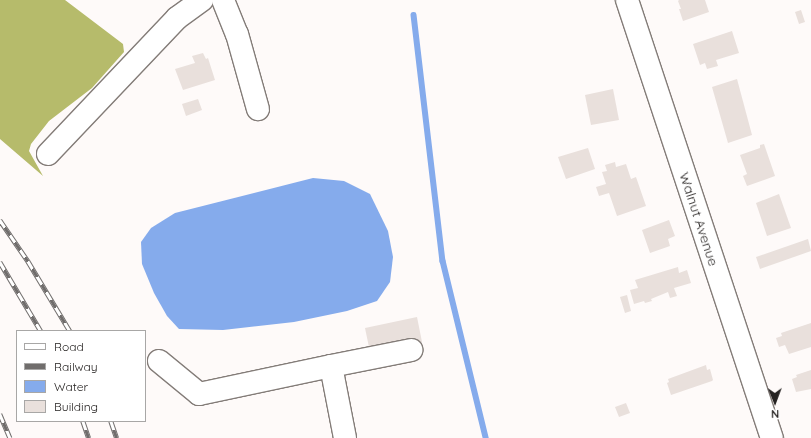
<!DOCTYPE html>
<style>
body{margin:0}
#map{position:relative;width:811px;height:438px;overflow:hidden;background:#fefaf9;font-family:Quicksand,sans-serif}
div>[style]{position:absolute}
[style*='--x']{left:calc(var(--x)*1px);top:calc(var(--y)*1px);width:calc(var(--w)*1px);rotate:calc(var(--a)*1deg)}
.forest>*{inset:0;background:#b6bb6b}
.water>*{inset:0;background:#85abec}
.stream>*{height:5.5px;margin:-2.75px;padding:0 2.75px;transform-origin:2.75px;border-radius:2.75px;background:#85abec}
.building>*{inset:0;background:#e9e0dc}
.roads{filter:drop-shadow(1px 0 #837c78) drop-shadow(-1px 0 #837c78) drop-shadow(0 1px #837c78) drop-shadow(0 -1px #837c78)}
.minor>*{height:22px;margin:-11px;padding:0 11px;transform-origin:11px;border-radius:11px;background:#fff}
.rail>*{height:4.5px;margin-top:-2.25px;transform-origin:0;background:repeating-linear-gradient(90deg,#fff 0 9px,#706d6c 0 18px);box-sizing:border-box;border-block:1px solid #706d6c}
span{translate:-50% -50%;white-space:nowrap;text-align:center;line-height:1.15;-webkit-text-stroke:3px #fff;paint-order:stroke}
.street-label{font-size:14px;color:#252221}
.legend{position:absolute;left:16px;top:330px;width:130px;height:92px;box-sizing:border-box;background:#fff;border:1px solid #a8a7a6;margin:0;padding:5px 7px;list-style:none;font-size:12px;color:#252221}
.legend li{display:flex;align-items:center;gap:8px;height:20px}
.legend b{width:20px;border:1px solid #a8a7a6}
.north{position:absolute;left:755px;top:382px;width:40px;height:40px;-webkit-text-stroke:3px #fff;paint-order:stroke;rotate:179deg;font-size:11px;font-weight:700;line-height:16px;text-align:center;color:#252221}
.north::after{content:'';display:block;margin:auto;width:14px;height:18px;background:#252221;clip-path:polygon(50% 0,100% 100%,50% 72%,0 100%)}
</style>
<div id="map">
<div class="forest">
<div style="clip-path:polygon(0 0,65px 0,123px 44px,124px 52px,92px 88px,49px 121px,31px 144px,29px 151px,43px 176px,0 139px)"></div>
</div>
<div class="water">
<div style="clip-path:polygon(313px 178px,344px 181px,370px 194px,388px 231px,393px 257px,390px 282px,377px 301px,347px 311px,294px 322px,223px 330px,179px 329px,167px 316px,154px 293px,142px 264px,141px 242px,151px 228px,175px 213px)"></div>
</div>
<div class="stream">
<div style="--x:414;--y:15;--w:248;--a:83.3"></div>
<div style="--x:443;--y:261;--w:182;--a:76.3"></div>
</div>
<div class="building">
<div style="clip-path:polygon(679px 0,705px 0,709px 12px,683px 21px,679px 9px,681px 9px,678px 1px)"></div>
<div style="clip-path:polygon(801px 10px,805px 22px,799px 24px,795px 12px)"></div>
<div style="clip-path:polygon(732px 31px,739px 53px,716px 60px,718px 66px,707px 69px,705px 63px,700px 65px,693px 44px)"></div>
<div style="clip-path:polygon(203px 53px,206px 59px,208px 58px,215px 80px,183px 90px,175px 69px,195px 63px,192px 56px)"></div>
<div style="clip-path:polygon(737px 79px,752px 135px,728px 143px,712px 87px)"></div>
<div style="clip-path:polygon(613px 89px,619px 120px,591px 125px,585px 95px)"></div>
<div style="clip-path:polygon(198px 99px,202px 110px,186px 116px,182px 104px)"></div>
<div style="clip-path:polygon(764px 144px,775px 176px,747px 186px,743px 176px,747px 174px,740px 155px,760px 148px,760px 145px)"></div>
<div style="clip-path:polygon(588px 148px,595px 169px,566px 179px,558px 157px)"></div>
<div style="clip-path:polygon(615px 162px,616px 167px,626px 164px,631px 179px,636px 177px,646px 206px,617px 216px,609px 193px,599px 196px,596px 187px,606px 184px,602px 172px,607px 171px,605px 165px)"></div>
<div style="clip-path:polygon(779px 194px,791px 228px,767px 236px,756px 203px)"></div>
<div style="clip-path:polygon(669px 220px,675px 236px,668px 239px,670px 246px,650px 253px,642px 230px)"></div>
<div style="clip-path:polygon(808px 239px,811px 251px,760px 269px,756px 257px)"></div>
<div style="clip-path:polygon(678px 267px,679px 273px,687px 270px,691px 283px,674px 288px,677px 296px,670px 298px,668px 292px,651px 299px,652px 301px,645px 303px,644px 301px,634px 304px,630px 290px,638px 288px,635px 280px)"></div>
<div style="clip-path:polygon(627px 295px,631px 311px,625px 313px,620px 297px)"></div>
<div style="clip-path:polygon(417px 317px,422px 342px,370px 352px,365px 328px)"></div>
<div style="clip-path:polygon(811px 323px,811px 347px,789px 354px,785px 345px,779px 347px,776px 338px,782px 336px,781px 333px)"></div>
<div style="clip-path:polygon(706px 365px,707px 370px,710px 369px,713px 380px,712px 381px,671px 395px,667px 383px,669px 382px,668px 379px)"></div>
<div style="clip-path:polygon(811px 370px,811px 389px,796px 392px,792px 379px,797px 377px,796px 375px)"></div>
<div style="clip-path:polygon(626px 403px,630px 413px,619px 417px,615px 407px)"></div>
</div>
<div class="roads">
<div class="minor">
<div style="--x:223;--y:0;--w:37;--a:68"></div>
<div style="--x:237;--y:34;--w:78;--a:74.4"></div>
<div style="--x:627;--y:0;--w:461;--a:71.7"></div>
<div style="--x:48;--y:154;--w:187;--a:-46.5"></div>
<div style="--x:177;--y:18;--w:31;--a:-36"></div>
<div style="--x:159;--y:361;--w:52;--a:39.5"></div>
<div style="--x:199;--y:394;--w:135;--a:-12"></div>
<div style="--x:331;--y:366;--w:73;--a:79"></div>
<div style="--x:331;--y:366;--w:82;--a:-11.3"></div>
</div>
</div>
<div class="rail">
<div style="--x:0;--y:220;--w:50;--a:55.7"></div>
<div style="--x:28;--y:261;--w:82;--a:59"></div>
<div style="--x:0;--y:262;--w:80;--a:59.3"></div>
<div style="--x:0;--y:414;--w:26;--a:67"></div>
<div style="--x:83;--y:421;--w:18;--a:71"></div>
<div style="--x:111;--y:421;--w:18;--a:71"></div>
</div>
<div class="street-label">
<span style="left:699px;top:219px;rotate:72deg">Walnut Avenue</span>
</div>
<ul class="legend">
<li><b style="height:5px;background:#fff"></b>Road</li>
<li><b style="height:5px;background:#706d6c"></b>Railway</li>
<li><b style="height:11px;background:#85abec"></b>Water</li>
<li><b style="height:11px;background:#e9e0dc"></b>Building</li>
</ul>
<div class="north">N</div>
</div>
